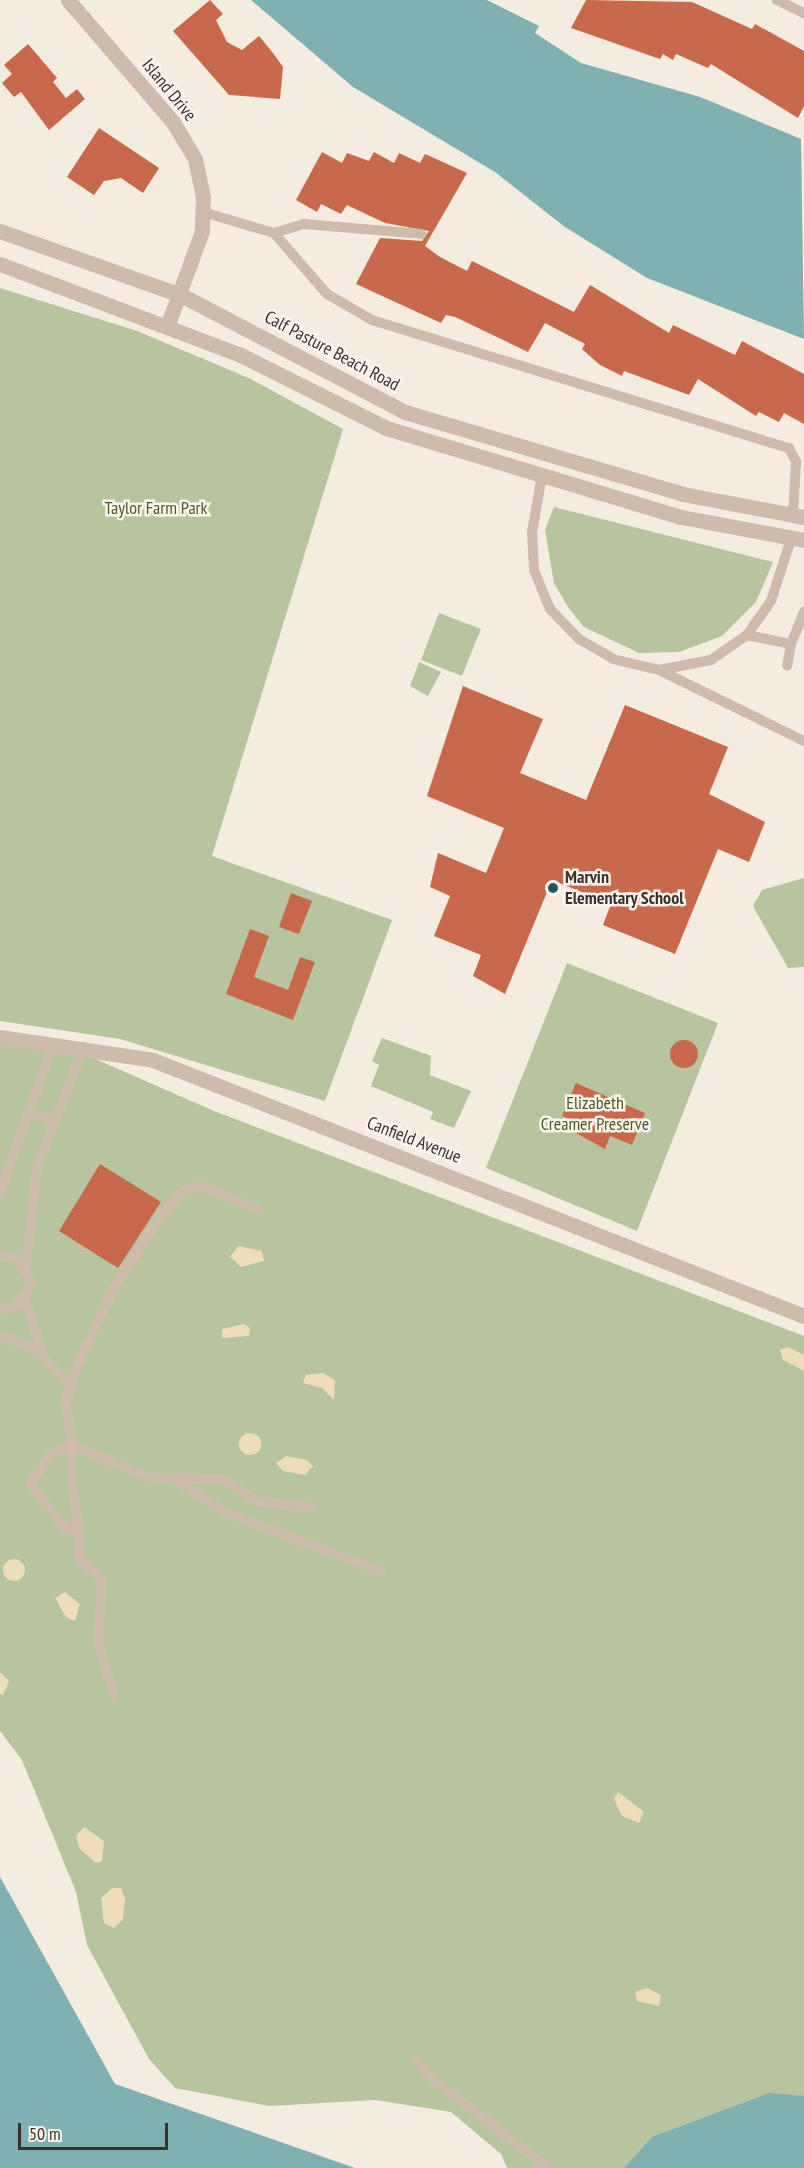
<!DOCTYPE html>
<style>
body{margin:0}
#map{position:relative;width:804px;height:2168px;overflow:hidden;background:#f4ebe1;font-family:"PT Sans Narrow",sans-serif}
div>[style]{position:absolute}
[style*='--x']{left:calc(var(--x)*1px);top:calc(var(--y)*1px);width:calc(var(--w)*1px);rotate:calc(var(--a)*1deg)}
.green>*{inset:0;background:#b8c4a0}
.sand>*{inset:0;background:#efdcb8}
.round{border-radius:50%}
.water>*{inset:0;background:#7fb0b2}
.building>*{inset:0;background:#c8694b}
.service>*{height:10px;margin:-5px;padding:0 5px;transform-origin:5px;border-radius:5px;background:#cdbbac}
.minor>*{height:15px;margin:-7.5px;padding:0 7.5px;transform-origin:7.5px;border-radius:7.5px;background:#cdbbac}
.dots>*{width:16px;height:16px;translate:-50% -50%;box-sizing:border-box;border:3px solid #fbf5ee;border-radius:50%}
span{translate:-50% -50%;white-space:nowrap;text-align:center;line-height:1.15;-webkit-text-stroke:5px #fbf5ee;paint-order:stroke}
.street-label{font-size:18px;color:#3b302b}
.park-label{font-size:18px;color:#4a5a2e}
.poi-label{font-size:18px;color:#3b302b;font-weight:700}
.left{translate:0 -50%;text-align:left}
.scale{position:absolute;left:18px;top:2123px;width:150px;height:27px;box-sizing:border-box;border:3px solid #3b302b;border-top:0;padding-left:8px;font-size:18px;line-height:21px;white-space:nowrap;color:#3b302b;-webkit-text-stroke:4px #fbf5ee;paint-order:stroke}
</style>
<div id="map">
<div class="green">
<div style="clip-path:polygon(0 288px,137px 331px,251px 379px,343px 429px,212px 856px,392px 920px,325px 1101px,120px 1039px,0 1021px)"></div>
<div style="clip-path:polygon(554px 507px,773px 562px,756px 602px,722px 636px,679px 652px,639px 653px,584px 627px,568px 607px,554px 583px,545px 530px)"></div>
<div style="clip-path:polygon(439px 613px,481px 629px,462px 676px,421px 660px)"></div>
<div style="clip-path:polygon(419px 662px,441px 672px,428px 696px,410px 686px)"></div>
<div style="clip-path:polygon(804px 878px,804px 967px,788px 968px,753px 906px,762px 890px)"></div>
<div style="clip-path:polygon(567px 963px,718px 1023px,637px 1231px,486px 1168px)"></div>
<div style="clip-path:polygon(382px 1038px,431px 1056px,430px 1075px,471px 1091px,454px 1128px,430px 1119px,433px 1112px,371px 1086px,379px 1065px,372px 1061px)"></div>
<div style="clip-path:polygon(0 1042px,84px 1054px,214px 1111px,804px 1336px,804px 2168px,507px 2168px,501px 2154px,451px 2112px,375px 2100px,269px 2106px,175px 2088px,149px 2059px,87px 1945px,76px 1892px,22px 1760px,0 1731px)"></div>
</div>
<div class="sand">
<div style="clip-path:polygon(238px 1246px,262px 1251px,264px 1261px,241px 1267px,230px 1257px)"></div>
<div style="clip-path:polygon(244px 1324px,250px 1328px,249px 1336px,222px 1338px,222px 1329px)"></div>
<div style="clip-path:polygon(788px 1347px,804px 1355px,804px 1371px,783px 1360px,780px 1350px)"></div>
<div style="clip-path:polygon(323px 1373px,335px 1380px,334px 1400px,322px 1388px,303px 1383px,306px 1375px)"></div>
<div class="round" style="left:239px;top:1433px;width:22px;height:22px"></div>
<div style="clip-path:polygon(286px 1456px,307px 1460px,313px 1466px,305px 1475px,283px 1471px,276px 1463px)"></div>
<div class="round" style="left:3px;top:1559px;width:22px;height:22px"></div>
<div style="clip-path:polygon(65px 1592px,80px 1604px,75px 1621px,66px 1617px,55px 1598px)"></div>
<div style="clip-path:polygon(0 1672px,9px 1681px,3px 1695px,0 1694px)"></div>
<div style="clip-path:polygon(618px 1792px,644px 1812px,639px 1823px,622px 1816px,614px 1799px)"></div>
<div style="clip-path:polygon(84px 1827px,104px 1841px,102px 1861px,96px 1863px,80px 1849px,76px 1836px)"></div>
<div style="clip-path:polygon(112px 1888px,121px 1888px,125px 1899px,123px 1919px,114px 1928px,104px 1923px,101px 1898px)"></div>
<div style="clip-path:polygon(647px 1988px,661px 1995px,659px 2006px,637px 2001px,635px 1992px)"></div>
</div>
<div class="water">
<div style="clip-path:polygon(251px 0,487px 0,539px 26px,535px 33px,581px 63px,700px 97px,801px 139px,804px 339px,647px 278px,565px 227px,495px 172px,353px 87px)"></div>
<div style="clip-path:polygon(0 1877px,115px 2084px,355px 2168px,0 2168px)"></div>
<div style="clip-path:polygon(769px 2093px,804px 2096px,804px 2168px,624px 2168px,652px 2137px)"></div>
</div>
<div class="building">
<div style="clip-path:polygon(210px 0,223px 14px,216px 20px,227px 42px,242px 50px,259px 36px,273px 53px,283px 67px,280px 99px,229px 95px,173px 31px)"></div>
<div style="clip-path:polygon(586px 0,692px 2px,752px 29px,755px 24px,804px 51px,804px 106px,798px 118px,711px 64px,708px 68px,676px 54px,673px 60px,663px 54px,660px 59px,571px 28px)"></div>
<div style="clip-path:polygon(28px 44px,57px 78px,53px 82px,66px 98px,77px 89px,85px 99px,49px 130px,21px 92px,14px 97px,2px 83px,12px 74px,4px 65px)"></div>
<div style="clip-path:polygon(99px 128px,159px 168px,143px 193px,121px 178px,104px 181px,94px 195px,67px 177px)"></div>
<div style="clip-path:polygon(322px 152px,342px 163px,347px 153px,369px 161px,374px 152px,394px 163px,399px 153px,420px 163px,425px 154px,467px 173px,425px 246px,440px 257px,467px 271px,472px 261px,574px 312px,590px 285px,669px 333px,673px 325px,735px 355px,742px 341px,804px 374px,804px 424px,784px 413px,779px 422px,759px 412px,756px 416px,698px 379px,689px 395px,624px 371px,622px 376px,600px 365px,582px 349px,585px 344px,545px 323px,528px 352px,455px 317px,446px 315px,441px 323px,356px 284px,380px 238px,422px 241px,429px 231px,385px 223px,347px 205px,341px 214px,321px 204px,317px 212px,296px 200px)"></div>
<div style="clip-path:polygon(463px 686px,543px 719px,520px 773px,586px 800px,625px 705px,728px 747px,709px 794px,765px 822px,749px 862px,718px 849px,675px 954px,603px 925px,611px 904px,552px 880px,505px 994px,473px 976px,481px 955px,434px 936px,450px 896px,430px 887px,438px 853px,486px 873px,504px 828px,427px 796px)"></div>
<div style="clip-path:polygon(291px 893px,312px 901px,299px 934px,279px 927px)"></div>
<div style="clip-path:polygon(250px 929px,269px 936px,254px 977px,288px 990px,300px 957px,315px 962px,293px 1020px,226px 994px)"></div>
<div class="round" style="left:670px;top:1040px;width:28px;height:28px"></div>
<div style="clip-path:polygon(576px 1083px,645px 1113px,632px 1145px,610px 1136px,605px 1149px,576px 1133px,579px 1123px,562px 1116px)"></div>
<div style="clip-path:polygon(100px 1164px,161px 1202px,118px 1268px,59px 1231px)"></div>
</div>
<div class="service">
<div style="--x:777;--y:0;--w:30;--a:26"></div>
<div style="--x:203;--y:212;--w:74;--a:16.5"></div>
<div style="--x:274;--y:233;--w:81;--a:49"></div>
<div style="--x:327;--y:294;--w:52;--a:30"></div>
<div style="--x:372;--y:320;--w:436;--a:17.1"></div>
<div style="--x:789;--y:448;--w:16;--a:63"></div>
<div style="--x:796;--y:462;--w:54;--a:93.2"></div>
<div style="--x:274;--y:233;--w:31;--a:-17"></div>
<div style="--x:304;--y:224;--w:118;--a:4.8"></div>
<div style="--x:542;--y:476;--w:57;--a:100.1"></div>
<div style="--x:532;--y:532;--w:38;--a:87"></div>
<div style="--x:534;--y:570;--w:42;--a:67.7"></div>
<div style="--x:550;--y:609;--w:42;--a:46"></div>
<div style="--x:579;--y:639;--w:39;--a:30"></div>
<div style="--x:613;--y:659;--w:47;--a:13.4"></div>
<div style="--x:659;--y:670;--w:53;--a:-10.9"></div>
<div style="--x:711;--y:660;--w:44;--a:-34.8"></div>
<div style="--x:747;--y:635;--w:42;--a:-54.8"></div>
<div style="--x:771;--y:601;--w:65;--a:-72.1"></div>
<div style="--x:747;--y:635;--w:45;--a:11.6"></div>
<div style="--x:791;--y:644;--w:22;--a:100"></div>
<div style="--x:791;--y:644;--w:35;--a:-68"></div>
<div style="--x:659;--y:670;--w:161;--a:26.1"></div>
<div style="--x:30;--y:1112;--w:25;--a:21"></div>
<div style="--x:0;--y:1192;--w:158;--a:-70.1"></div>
<div style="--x:259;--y:1210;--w:62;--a:-157.2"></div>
<div style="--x:202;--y:1186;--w:18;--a:167"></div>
<div style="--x:184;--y:1190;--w:31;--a:132"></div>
<div style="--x:163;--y:1213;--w:90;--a:123.2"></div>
<div style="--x:114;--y:1288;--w:84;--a:115.3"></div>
<div style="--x:78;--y:1364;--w:40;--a:108"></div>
<div style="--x:66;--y:1402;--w:43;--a:82.1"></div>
<div style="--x:72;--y:1445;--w:84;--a:23.2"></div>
<div style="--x:149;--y:1478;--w:75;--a:1.5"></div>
<div style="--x:224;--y:1480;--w:41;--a:32.2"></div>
<div style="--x:259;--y:1502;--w:53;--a:5.4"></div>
<div style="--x:0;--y:1255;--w:21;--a:14"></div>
<div style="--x:20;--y:1260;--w:26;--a:65"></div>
<div style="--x:31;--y:1284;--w:26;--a:122"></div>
<div style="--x:17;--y:1306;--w:17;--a:167"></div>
<div style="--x:26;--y:1267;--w:100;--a:-83.7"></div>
<div style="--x:37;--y:1168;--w:130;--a:-68.8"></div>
<div style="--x:25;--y:1300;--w:63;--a:71.6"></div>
<div style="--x:45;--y:1360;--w:37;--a:45"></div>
<div style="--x:0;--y:1336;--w:44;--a:20.1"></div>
<div style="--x:72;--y:1445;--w:37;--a:90"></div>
<div style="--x:72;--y:1482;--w:49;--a:81.9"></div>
<div style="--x:79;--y:1531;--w:14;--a:-168"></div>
<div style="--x:65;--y:1528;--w:56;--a:-128.5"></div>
<div style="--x:30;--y:1484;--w:37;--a:-55"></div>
<div style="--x:51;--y:1454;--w:23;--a:-23"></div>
<div style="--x:177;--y:1482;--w:59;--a:31.8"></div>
<div style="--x:227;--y:1513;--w:164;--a:20.8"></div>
<div style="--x:79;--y:1531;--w:26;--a:92"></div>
<div style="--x:78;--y:1557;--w:31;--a:42"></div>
<div style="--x:101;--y:1578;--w:68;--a:91.7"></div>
<div style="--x:99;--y:1646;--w:51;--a:73"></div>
<div style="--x:417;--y:2061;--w:28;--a:48"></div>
<div style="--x:436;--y:2082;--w:141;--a:37.5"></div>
</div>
<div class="minor">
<div style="--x:68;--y:0;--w:161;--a:49.3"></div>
<div style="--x:173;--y:122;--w:43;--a:59.3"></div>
<div style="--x:195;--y:159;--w:39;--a:78"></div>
<div style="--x:203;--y:197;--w:34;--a:92"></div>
<div style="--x:202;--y:231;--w:99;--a:110.1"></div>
<div style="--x:0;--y:231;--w:192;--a:19.5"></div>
<div style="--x:181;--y:295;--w:253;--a:27.6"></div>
<div style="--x:405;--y:412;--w:290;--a:16.4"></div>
<div style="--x:683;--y:494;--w:123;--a:10.8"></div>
<div style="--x:0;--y:264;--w:258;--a:20.7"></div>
<div style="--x:241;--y:355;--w:162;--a:26.7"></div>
<div style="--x:386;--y:428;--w:308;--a:16.8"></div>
<div style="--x:681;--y:517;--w:125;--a:10.6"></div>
<div style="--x:0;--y:1037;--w:155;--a:8.5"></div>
<div style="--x:153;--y:1060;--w:700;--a:21.47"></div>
</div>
<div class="dots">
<div style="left:553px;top:888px;background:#1f5a5e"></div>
</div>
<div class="street-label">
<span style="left:169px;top:90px;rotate:51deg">Island Drive</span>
<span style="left:332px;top:351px;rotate:28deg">Calf Pasture Beach Road</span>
<span style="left:414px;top:1140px;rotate:21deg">Canfield Avenue</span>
</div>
<div class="park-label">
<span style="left:156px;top:508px">Taylor Farm Park</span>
<span style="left:595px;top:1114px">Elizabeth<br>Creamer Preserve</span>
</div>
<div class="poi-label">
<span class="left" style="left:565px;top:888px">Marvin<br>Elementary School</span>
</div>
<div class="scale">50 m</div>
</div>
